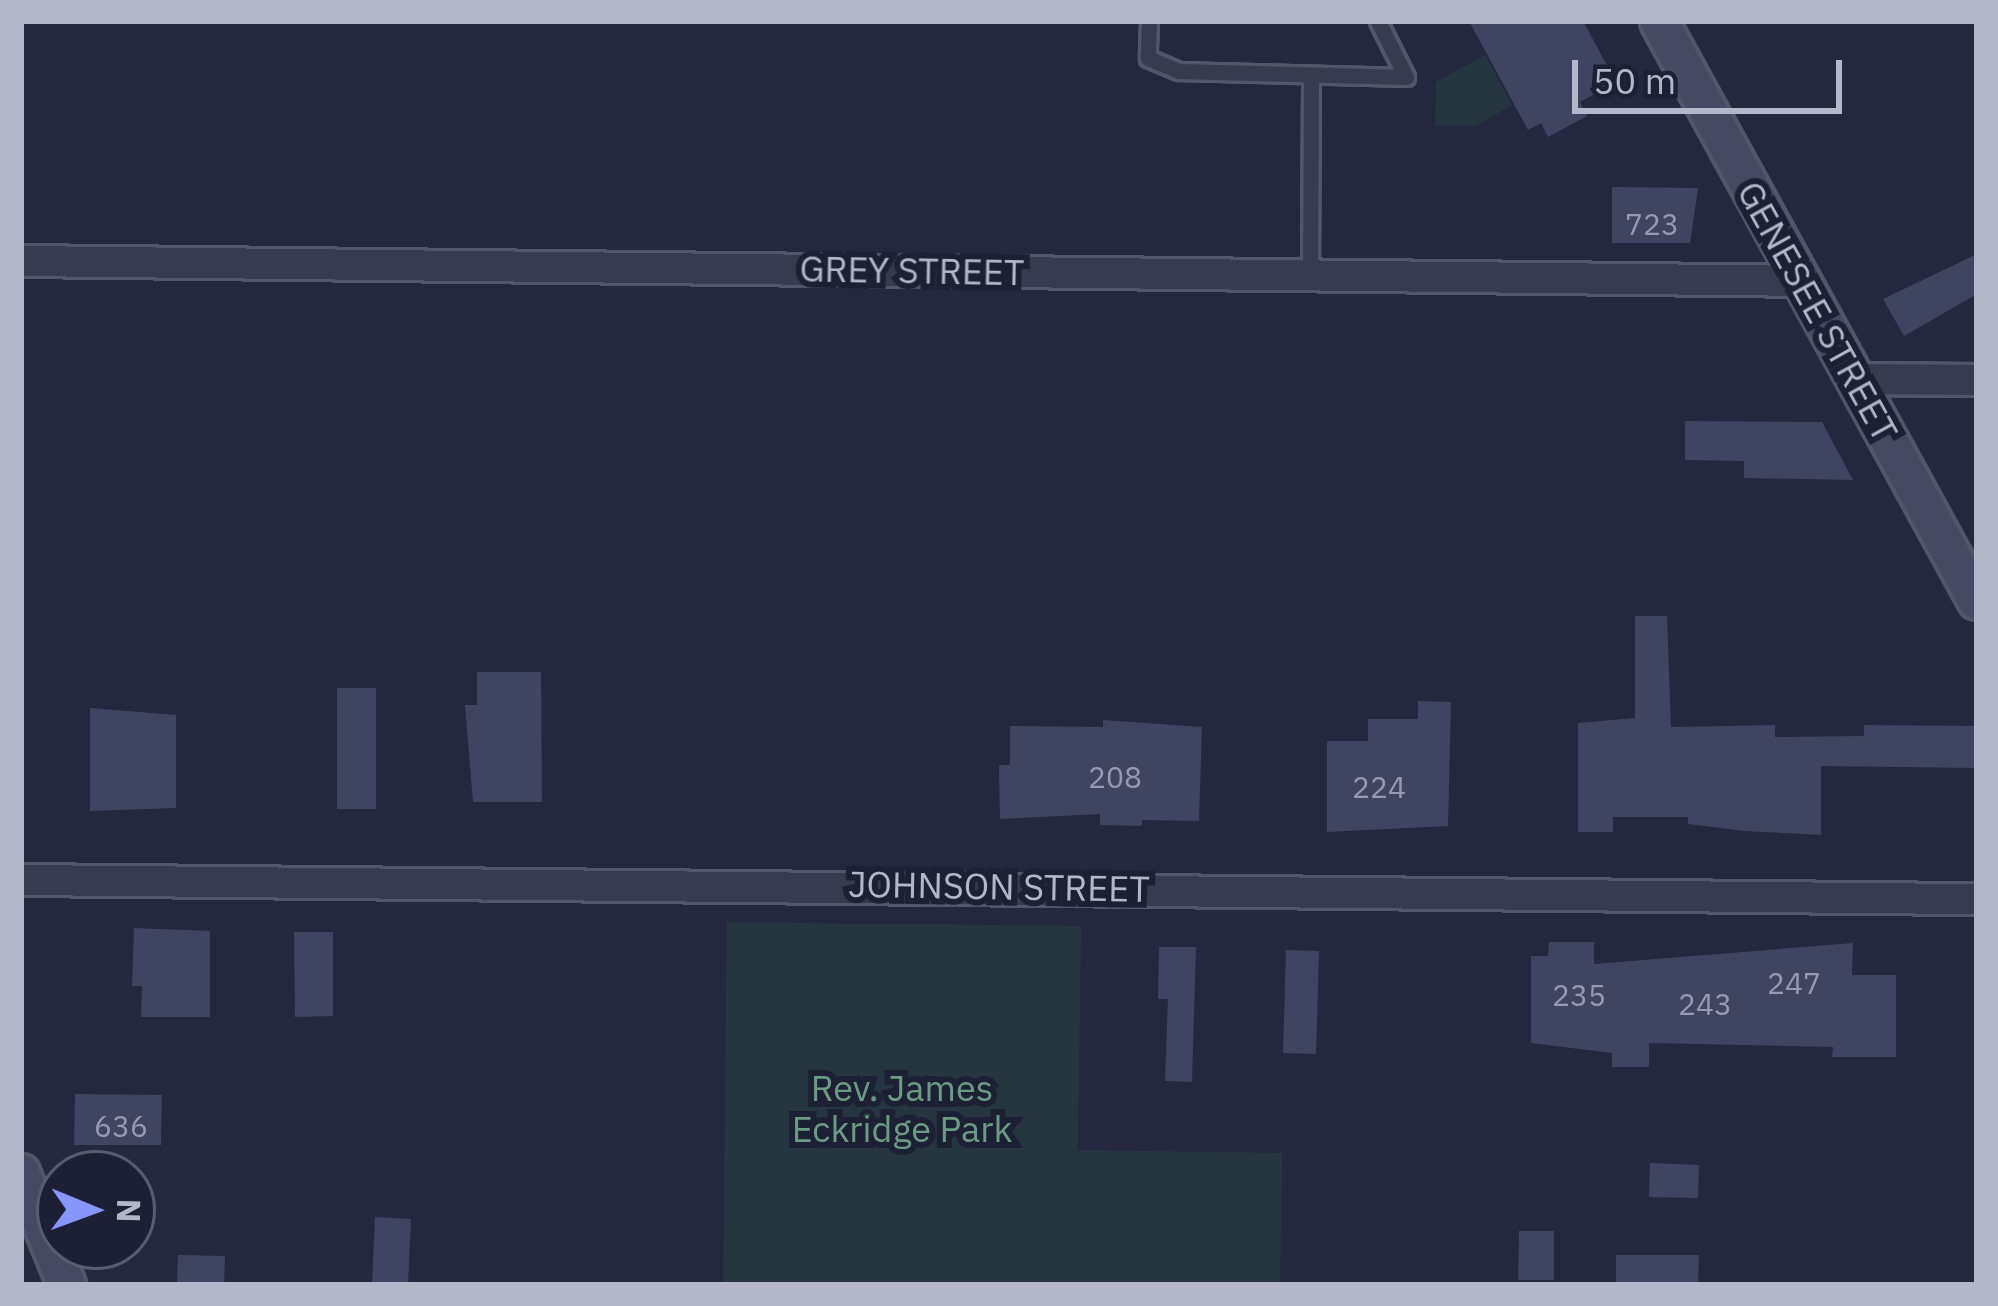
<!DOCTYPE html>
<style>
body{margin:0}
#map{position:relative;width:1998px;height:1306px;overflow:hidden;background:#23283f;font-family:"IBM Plex Sans",sans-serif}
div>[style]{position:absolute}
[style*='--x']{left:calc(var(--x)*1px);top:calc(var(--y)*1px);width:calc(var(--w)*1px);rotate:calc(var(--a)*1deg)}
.green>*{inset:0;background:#253640}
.building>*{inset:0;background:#3f4560}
.roads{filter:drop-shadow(3px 0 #53566a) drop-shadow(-3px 0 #53566a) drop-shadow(0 3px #53566a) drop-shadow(0 -3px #53566a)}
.lane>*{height:15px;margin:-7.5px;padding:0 7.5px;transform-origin:7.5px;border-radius:7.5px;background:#383b4f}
.street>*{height:30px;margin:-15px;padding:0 15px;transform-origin:15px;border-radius:15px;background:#383b4f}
.secondary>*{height:36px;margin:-18px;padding:0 18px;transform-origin:18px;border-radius:18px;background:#454962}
span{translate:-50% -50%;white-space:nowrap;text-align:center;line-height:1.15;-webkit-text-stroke:12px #1d2034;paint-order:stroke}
.number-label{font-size:30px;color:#979ab0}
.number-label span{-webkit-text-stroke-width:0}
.street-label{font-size:36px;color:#b4b7ca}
.park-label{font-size:36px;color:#6a9c82}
.frame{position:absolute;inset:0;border:24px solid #b4b7ca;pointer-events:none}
.north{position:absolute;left:36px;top:1150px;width:120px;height:120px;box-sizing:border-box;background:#1d2034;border:3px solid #595c70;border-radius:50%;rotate:91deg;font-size:33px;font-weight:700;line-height:48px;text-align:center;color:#b4b7ca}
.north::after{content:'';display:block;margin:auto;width:42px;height:54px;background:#8796fc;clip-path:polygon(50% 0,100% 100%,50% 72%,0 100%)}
.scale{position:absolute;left:1572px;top:60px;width:270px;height:54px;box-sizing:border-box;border:6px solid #b4b7ca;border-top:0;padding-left:15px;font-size:36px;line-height:42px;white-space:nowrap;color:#b4b7ca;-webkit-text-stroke:9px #1d2034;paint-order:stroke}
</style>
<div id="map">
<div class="green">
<div style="clip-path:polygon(1485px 55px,1512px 105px,1476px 126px,1435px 125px,1436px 82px)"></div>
<div style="clip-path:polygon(727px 922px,1081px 926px,1078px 1150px,1282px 1153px,1280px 1285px,723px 1285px)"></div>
</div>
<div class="building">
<div style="clip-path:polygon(1469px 21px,1583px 21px,1616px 82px,1580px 102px,1587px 116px,1548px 137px,1541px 123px,1528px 130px)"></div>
<div style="clip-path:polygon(1612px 187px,1698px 188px,1690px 243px,1612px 243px)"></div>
<div style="clip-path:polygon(1977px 254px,1977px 294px,1904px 336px,1883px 299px)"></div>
<div style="clip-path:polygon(1685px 421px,1822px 422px,1853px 480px,1744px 478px,1744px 461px,1685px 460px)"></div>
<div style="clip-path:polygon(1635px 616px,1667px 616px,1671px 727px,1775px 725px,1775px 737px,1864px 736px,1864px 725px,1977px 726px,1977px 768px,1821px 766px,1821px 835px,1744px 831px,1688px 824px,1688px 817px,1613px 817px,1613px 832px,1578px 832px,1578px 723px,1635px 718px)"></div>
<div style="clip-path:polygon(477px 672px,541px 672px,542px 802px,473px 802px,465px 705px,477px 705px)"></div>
<div style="clip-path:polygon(337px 688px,376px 688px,376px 809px,337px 809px)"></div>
<div style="clip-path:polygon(1418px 701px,1451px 702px,1448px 826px,1327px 832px,1327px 741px,1368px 741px,1368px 719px,1418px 719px)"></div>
<div style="clip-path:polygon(90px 708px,176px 715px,176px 808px,90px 811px)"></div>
<div style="clip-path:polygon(1103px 720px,1202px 727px,1199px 821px,1142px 820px,1142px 826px,1100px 825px,1100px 814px,1000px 819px,999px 765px,1010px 765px,1010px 726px,1103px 727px)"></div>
<div style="clip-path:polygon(134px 928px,210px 931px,210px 1017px,141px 1017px,142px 986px,132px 986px)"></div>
<div style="clip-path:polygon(294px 932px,333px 932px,333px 1016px,295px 1017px)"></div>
<div style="clip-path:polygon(1549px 942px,1594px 942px,1594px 964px,1853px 943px,1852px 975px,1896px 975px,1896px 1057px,1832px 1057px,1833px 1047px,1649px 1043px,1649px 1067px,1612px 1067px,1612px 1053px,1531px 1043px,1531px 956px,1548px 956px)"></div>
<div style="clip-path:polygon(1159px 947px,1196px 947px,1192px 1082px,1165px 1081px,1168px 999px,1158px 999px)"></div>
<div style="clip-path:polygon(1286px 950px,1319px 951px,1316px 1054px,1283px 1053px)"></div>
<div style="clip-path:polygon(75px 1094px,162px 1095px,161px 1145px,74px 1145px)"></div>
<div style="clip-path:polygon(1650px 1163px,1699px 1165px,1698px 1198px,1649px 1197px)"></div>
<div style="clip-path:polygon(375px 1217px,411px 1219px,408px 1285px,372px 1285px)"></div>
<div style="clip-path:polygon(1519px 1231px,1554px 1231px,1554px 1280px,1518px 1280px)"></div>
<div style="clip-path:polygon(178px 1255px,225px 1256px,224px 1285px,177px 1285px)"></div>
<div style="clip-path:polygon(1616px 1255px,1699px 1255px,1698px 1285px,1616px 1285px)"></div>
</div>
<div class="roads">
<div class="lane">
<div style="--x:1149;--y:21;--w:37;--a:92"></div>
<div style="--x:1148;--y:58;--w:34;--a:23"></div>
<div style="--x:1179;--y:71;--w:227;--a:1.5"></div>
<div style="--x:1406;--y:77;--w:63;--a:-116.6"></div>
<div style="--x:1310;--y:275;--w:200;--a:-89.7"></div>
</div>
<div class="street">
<div style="--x:21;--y:261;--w:1781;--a:0.64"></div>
<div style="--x:1854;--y:379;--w:123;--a:0.5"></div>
<div style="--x:21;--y:880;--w:1956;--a:0.56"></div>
</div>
<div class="secondary">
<div style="--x:1659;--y:21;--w:661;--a:61.27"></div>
<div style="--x:21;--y:1173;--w:121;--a:67.7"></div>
</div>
</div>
<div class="number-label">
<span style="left:1652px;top:224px">723</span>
<span style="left:1115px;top:777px">208</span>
<span style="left:1379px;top:787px">224</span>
<span style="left:1794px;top:983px">247</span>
<span style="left:1579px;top:995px">235</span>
<span style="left:1705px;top:1004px">243</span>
<span style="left:121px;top:1126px">636</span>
</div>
<div class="street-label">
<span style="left:912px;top:270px;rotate:1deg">GREY STREET</span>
<span style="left:1818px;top:311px;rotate:61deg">GENESEE STREET</span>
<span style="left:999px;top:886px;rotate:1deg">JOHNSON STREET</span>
</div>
<div class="park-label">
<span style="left:902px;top:1108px">Rev. James<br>Eckridge Park</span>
</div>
<div class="frame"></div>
<div class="north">N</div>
<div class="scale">50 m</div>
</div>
